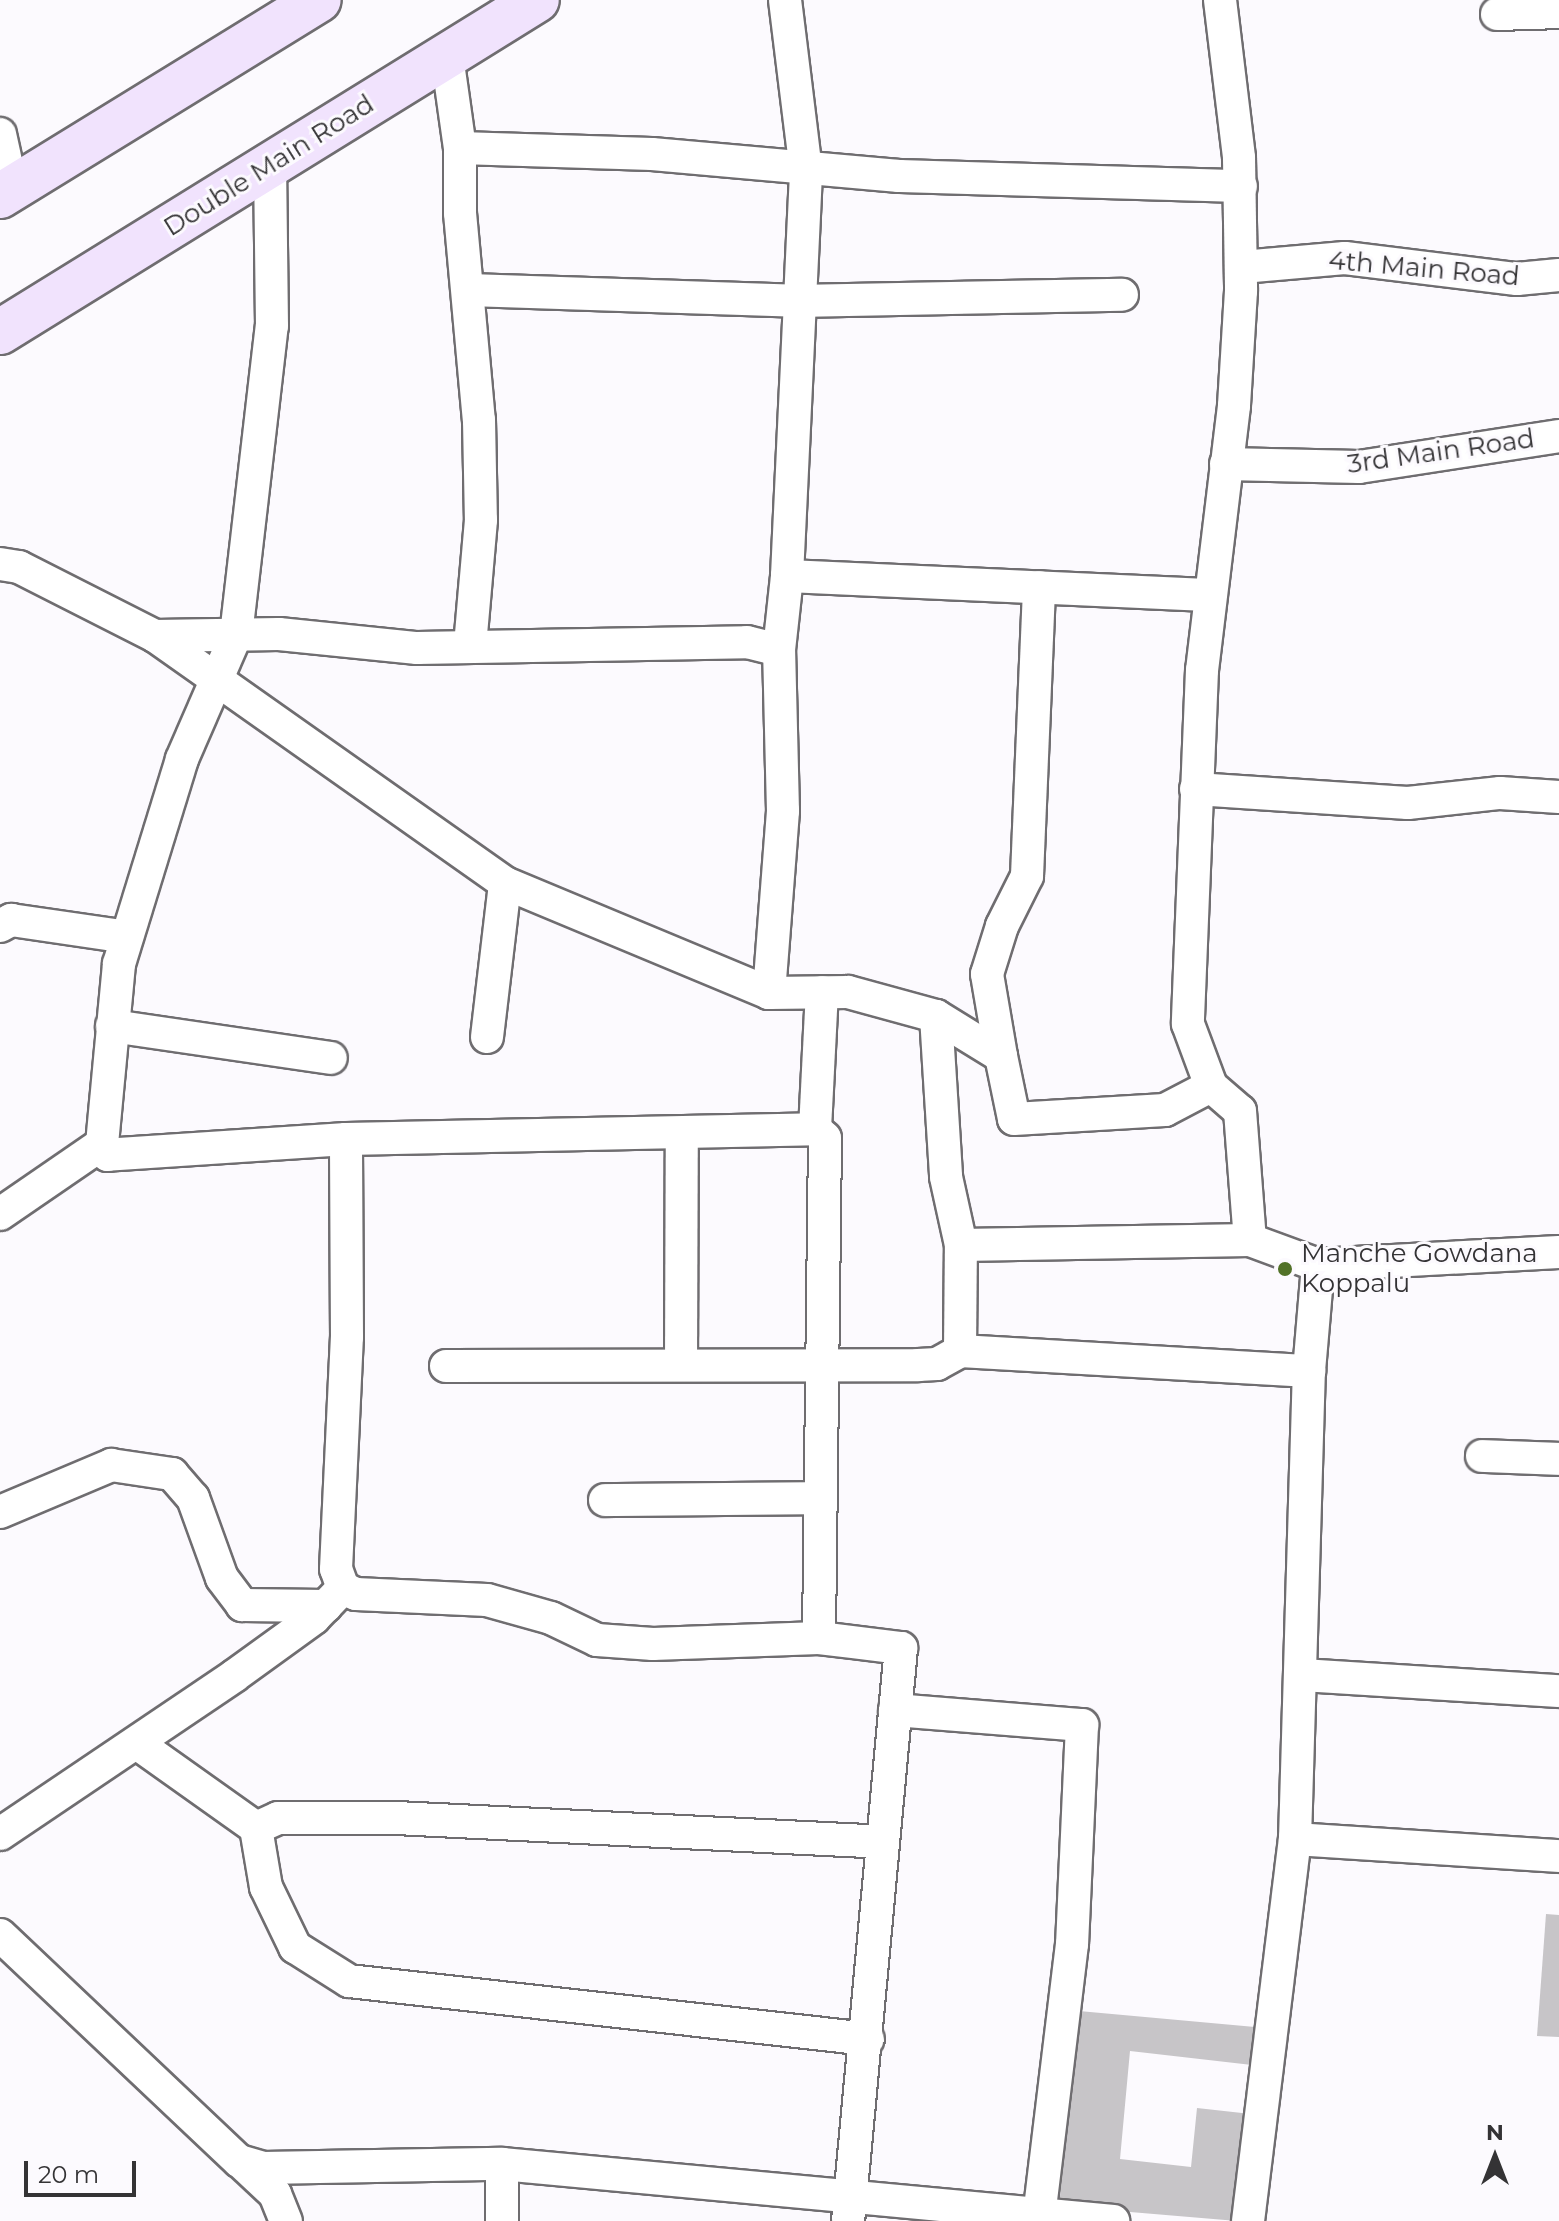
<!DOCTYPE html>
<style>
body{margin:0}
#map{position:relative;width:1559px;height:2221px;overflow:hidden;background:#fcfafe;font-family:Montserrat,sans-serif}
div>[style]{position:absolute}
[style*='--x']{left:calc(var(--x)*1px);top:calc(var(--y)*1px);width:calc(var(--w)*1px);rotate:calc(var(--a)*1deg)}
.building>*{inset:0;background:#c7c5c8}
.roads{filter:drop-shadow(2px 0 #6f6d70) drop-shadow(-2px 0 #6f6d70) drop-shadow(0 2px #6f6d70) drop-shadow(0 -2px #6f6d70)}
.street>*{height:32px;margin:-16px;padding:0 16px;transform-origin:16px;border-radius:16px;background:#fff}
.secondary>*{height:44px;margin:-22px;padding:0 22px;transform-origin:22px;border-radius:22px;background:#f1e3fd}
.dots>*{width:22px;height:22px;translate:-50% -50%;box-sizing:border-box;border:4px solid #fcfafe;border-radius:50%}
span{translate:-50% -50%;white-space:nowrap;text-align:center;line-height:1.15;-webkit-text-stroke:6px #fcfafe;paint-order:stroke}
.street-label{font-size:26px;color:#343335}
.poi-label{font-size:26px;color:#343335}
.left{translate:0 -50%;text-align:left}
.north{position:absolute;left:1455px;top:2117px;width:80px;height:80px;-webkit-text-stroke:6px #fcfafe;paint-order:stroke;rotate:0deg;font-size:22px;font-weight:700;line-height:32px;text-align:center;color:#343335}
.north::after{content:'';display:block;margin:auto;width:28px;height:36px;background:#343335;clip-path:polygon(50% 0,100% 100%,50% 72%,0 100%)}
.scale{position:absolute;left:24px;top:2161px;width:112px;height:36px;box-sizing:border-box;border:4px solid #343335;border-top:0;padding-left:10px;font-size:24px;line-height:28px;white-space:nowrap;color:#343335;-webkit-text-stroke:6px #fcfafe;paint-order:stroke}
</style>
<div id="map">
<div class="building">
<div style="clip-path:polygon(1546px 1914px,1559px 1915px,1559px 2037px,1537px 2036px)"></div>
<div style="clip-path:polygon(1079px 2011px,1255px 2027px,1252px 2065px,1130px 2051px,1120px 2159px,1191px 2167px,1197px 2108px,1251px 2114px,1237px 2221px,1059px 2206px)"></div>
</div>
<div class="roads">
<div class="street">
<div style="--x:1220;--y:0;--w:159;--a:83.1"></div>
<div style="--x:1239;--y:158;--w:133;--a:89.1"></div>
<div style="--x:1241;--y:291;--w:115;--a:93.5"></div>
<div style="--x:1234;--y:406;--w:266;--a:96.9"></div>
<div style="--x:1202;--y:670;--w:354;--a:92.3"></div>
<div style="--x:1188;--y:1024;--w:66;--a:69.6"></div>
<div style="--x:1211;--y:1086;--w:38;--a:41"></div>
<div style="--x:1240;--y:1111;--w:129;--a:85.6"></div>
<div style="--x:1497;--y:14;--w:62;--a:-1.8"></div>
<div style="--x:447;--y:56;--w:93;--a:82"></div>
<div style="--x:460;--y:148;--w:65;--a:90"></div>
<div style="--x:460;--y:213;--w:208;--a:84.8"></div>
<div style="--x:479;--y:420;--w:100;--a:88.9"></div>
<div style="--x:481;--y:520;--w:127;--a:95"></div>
<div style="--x:0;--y:134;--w:56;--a:77.7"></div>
<div style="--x:460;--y:148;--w:192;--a:1.8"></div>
<div style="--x:652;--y:154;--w:248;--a:5.1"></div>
<div style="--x:899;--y:176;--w:342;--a:1.7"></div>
<div style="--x:1242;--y:267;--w:103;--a:-5"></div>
<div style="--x:1345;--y:258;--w:173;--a:7"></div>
<div style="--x:1517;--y:279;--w:42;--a:-5.4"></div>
<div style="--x:469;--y:290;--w:327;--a:1.9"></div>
<div style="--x:796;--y:301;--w:326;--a:-1.1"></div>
<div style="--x:1226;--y:464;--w:133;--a:1.3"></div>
<div style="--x:1359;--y:467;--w:202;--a:-8.8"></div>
<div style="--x:0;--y:564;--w:19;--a:9"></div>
<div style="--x:19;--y:567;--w:153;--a:26.9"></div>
<div style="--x:155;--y:636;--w:428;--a:35.2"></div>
<div style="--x:505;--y:883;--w:286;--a:22.6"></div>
<div style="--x:769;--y:993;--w:79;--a:-0.7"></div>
<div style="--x:848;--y:992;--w:91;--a:15.3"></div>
<div style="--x:936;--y:1016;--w:161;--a:86.4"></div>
<div style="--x:946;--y:1177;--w:70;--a:77.6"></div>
<div style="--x:961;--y:1245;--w:289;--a:-1"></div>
<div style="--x:1250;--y:1240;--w:72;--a:20.2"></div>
<div style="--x:1318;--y:1265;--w:241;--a:-3.1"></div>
<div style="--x:787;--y:576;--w:421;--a:2.6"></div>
<div style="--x:155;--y:636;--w:124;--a:-0.9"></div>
<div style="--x:279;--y:634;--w:139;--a:5.8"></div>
<div style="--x:417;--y:648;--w:330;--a:-1"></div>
<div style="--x:747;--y:642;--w:33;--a:14"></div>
<div style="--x:1196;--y:789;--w:212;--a:3.8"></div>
<div style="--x:1408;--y:803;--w:93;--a:-6.2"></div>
<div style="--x:1500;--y:793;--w:59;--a:3.9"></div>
<div style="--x:0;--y:926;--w:13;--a:-29"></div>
<div style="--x:11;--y:920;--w:117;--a:8.3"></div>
<div style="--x:769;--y:993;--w:183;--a:-85.6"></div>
<div style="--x:783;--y:811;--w:161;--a:-91.4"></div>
<div style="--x:779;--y:650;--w:74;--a:-83.8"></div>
<div style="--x:787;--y:576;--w:405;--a:-87.3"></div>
<div style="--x:806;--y:171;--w:172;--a:-97"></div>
<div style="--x:936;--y:1016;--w:76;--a:31.6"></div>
<div style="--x:1001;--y:1056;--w:64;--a:78.3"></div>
<div style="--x:1014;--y:1119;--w:151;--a:-3.4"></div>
<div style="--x:1165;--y:1110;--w:52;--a:-27.6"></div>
<div style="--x:112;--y:1026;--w:221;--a:8.3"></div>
<div style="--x:487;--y:1037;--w:155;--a:-83.3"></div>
<div style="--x:1001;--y:1056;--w:83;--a:-99.7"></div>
<div style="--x:987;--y:974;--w:50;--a:-72.6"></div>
<div style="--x:1002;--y:926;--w:56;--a:-63.4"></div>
<div style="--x:1027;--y:876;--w:289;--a:-87.6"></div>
<div style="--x:815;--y:1129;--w:137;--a:-87.1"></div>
<div style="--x:346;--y:1139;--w:469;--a:-1.2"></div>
<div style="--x:815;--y:1129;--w:13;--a:42"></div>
<div style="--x:825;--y:1138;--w:500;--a:90.69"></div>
<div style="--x:0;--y:1214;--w:124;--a:-34.5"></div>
<div style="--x:102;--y:1144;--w:181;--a:-84.6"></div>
<div style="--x:119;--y:964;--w:214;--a:-72.9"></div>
<div style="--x:182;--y:759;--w:135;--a:-66.5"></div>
<div style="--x:236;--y:635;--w:311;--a:-83.4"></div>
<div style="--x:272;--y:326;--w:161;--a:-90.7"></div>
<div style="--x:960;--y:1351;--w:106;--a:-89.5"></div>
<div style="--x:681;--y:1364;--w:231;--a:-89.8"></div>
<div style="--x:446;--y:1366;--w:472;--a:-0.1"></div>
<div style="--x:918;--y:1365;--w:19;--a:-3"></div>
<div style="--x:937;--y:1364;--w:26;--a:-29"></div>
<div style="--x:960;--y:1351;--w:350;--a:3.3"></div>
<div style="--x:1482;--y:1456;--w:77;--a:2.2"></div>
<div style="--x:605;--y:1500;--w:213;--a:-0.5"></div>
<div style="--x:0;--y:1512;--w:121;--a:-22.9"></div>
<div style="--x:111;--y:1465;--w:62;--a:8.4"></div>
<div style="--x:172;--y:1474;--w:32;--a:49"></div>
<div style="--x:193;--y:1498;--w:85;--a:70.1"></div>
<div style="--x:222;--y:1578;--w:34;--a:53"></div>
<div style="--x:242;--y:1605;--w:84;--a:0.7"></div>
<div style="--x:343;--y:1588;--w:14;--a:25"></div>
<div style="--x:356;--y:1594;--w:131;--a:2.6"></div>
<div style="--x:487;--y:1600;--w:66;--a:15.7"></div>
<div style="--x:551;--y:1618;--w:51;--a:25.6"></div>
<div style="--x:597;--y:1640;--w:56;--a:4.1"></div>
<div style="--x:653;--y:1644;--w:166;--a:-2.1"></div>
<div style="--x:819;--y:1638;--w:83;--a:7"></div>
<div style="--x:901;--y:1648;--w:575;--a:95.28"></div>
<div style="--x:1302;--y:1675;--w:257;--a:3.6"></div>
<div style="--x:895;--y:1710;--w:188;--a:4.6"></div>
<div style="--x:1082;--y:1725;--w:219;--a:92.6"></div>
<div style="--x:1072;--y:1944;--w:274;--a:96.9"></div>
<div style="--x:138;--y:1744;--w:145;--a:35.4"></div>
<div style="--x:256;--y:1828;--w:60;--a:80.4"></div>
<div style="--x:266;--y:1887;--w:67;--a:64.2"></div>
<div style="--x:295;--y:1947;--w:64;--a:32.2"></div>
<div style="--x:349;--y:1981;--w:522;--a:6.38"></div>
<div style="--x:256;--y:1828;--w:24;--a:-24"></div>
<div style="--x:278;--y:1818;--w:118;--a:0"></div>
<div style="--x:396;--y:1818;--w:487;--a:2.8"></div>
<div style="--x:0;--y:1834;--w:282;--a:-34"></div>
<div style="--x:234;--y:1676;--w:99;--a:-35.9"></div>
<div style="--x:314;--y:1618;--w:42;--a:-46"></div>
<div style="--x:343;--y:1588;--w:20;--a:-110"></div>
<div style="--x:336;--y:1569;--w:232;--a:-87.3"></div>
<div style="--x:347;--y:1337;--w:198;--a:-90.3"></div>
<div style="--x:346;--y:1139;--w:239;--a:176.2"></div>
<div style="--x:108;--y:1155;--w:13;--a:-119"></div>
<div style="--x:1295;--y:1839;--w:265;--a:3.7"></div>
<div style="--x:0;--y:1935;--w:329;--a:43.4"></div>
<div style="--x:239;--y:2161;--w:25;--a:16"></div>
<div style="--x:263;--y:2168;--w:239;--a:-1"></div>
<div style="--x:502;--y:2164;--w:614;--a:5.33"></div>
<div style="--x:243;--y:2164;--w:44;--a:43.2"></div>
<div style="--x:275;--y:2194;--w:29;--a:68"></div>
<div style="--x:502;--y:2164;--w:57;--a:90"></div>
<div style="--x:1248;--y:2221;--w:385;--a:-83"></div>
<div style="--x:1295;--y:1839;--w:468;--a:-88.3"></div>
<div style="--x:1309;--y:1371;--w:106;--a:-85.1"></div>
</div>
<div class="secondary">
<div style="--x:0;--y:196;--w:374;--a:-31.6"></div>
<div style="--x:0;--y:332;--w:631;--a:-31.73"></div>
</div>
</div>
<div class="dots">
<div style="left:1285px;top:1269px;background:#527228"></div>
</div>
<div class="street-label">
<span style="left:269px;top:166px;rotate:-32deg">Double Main Road</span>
<span style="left:1424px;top:269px;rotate:5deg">4th Main Road</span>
<span style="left:1441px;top:452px;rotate:-8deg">3rd Main Road</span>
</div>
<div class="poi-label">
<span class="left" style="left:1301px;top:1269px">Manche Gowdana<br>Koppalu</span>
</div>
<div class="north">N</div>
<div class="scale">20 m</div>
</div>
